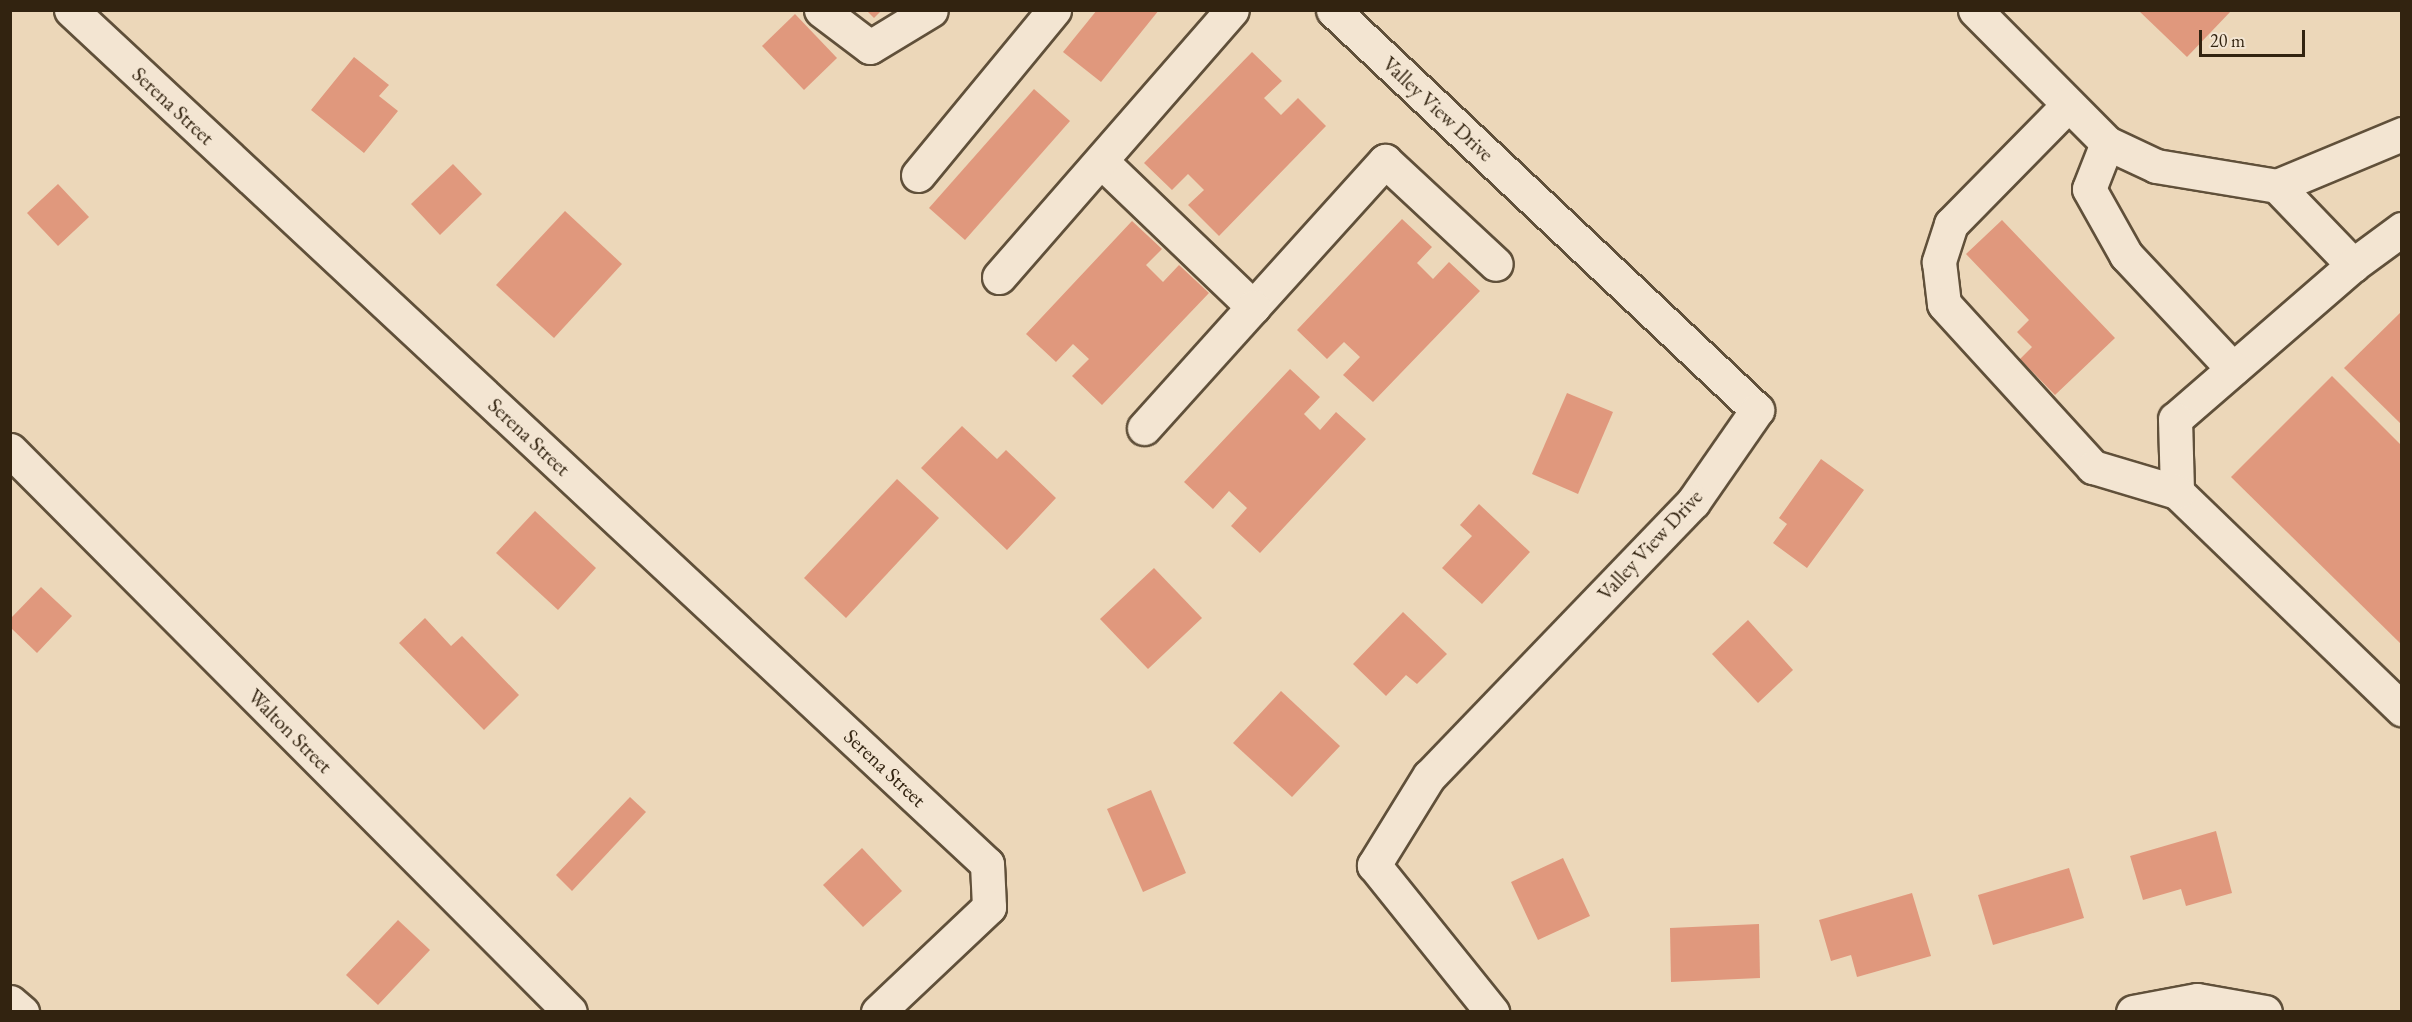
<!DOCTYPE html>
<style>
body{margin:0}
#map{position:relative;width:2412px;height:1022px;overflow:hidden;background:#ecd7b9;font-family:"EB Garamond",serif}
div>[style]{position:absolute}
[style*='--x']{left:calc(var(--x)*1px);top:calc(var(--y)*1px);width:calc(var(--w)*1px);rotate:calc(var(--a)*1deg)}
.building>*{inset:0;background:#e0987d}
.roads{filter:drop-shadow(2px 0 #60503a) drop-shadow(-2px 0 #60503a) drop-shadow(0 2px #60503a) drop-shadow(0 -2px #60503a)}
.minor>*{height:33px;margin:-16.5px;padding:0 16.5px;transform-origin:16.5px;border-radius:16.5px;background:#f3e5d2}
span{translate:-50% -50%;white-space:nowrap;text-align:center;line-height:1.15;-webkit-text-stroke:4.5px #f3e5d2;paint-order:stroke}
.street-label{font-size:21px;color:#322310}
.frame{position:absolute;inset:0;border:12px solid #322310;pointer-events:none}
.scale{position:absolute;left:2199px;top:30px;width:106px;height:27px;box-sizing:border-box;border:3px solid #322310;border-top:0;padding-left:8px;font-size:18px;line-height:21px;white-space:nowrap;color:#322310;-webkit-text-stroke:4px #f3e5d2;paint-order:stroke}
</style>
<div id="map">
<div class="building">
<div style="clip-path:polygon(866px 10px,882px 10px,874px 18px)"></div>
<div style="clip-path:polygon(1097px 10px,1159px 10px,1101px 82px,1063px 52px)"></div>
<div style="clip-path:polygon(2138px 10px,2232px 10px,2187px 57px)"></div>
<div style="clip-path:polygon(795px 14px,837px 58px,804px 90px,762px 46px)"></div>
<div style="clip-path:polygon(1252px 52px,1282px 81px,1264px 98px,1281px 115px,1298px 98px,1326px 126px,1219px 236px,1188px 205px,1204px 190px,1188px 174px,1172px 190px,1144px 163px)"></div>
<div style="clip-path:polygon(354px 57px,389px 85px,379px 96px,398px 111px,364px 153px,311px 110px)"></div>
<div style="clip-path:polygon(1034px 89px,1070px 121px,965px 240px,929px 208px)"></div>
<div style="clip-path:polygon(453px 164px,482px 194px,440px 235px,411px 204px)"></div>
<div style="clip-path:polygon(58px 184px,89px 217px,58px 246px,27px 213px)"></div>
<div style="clip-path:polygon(565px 211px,622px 264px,554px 338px,496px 285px)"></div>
<div style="clip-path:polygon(1402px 219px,1432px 247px,1417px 263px,1433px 279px,1449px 262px,1480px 291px,1373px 402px,1343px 375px,1360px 357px,1344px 342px,1327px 359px,1297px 330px)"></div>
<div style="clip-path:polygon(2002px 220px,2115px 338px,2055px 395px,2020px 359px,2032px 347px,2017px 332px,2029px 320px,1966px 254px)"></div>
<div style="clip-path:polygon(1132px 221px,1162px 249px,1146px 265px,1163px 282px,1179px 265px,1209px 293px,1102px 405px,1072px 376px,1089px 359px,1073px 344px,1056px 362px,1026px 334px)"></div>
<div style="clip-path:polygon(2402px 311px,2402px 425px,2344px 368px)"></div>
<div style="clip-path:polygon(1290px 369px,1320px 397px,1304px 414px,1320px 430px,1336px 412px,1366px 439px,1260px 553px,1231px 526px,1247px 508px,1229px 491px,1213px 509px,1184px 482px)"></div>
<div style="clip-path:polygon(2332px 376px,2402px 446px,2402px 645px,2231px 477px)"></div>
<div style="clip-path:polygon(1567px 393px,1613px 412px,1578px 494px,1532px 474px)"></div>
<div style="clip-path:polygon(962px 426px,997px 459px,1006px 450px,1056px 498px,1007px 550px,921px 468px)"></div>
<div style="clip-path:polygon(1821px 459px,1864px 490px,1807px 568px,1773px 543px,1787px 524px,1779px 518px)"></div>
<div style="clip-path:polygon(897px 479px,939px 518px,846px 618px,804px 578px)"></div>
<div style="clip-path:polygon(1479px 504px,1530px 552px,1482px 604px,1442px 568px,1472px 536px,1460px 525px)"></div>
<div style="clip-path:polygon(535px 511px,596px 568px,558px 610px,496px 553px)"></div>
<div style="clip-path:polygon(1154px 568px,1202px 618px,1148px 669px,1100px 619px)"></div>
<div style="clip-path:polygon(41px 587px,72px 616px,37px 653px,10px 627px,10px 619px)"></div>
<div style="clip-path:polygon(1403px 612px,1447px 654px,1417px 684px,1406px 675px,1386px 696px,1353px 664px)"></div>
<div style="clip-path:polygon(425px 618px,451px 646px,462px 636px,519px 695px,484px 730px,399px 643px)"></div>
<div style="clip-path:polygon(1748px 620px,1793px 670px,1758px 703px,1712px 654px)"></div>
<div style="clip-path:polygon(1281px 691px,1340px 746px,1292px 797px,1233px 743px)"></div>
<div style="clip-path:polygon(1151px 790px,1186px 873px,1143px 892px,1107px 809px)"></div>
<div style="clip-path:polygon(630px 797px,646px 812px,572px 891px,556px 875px)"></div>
<div style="clip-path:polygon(2216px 831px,2232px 893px,2186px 906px,2181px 889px,2143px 900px,2130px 856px)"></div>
<div style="clip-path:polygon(862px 848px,902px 891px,863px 927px,823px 885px)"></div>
<div style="clip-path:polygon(1563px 858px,1590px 916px,1538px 940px,1511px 882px)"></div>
<div style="clip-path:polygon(2069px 868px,2084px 918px,1993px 945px,1978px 895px)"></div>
<div style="clip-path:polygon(1912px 893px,1931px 956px,1857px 977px,1851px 955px,1831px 961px,1819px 920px)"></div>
<div style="clip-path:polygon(398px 920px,430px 950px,378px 1005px,346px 975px)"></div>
<div style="clip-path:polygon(1759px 924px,1760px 978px,1671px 982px,1670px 928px)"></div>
</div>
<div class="roads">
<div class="minor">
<div style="--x:71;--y:10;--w:1252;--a:42.99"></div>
<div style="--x:987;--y:864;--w:43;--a:87.3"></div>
<div style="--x:989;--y:907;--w:153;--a:136.6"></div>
<div style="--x:821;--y:10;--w:61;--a:37.1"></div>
<div style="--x:870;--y:47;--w:71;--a:-31.2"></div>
<div style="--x:1333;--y:10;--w:583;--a:43.33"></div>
<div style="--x:1757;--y:410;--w:112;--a:124.8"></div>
<div style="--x:1693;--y:502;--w:380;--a:133.9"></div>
<div style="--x:1429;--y:776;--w:105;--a:121.7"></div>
<div style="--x:1374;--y:865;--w:189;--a:51.2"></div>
<div style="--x:1975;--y:10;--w:187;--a:45.2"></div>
<div style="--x:2107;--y:143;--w:54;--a:25.1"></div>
<div style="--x:2156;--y:166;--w:123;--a:9.4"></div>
<div style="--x:2277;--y:186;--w:110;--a:46.1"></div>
<div style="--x:2353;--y:265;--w:235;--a:139.1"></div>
<div style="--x:2175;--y:419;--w:73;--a:88.4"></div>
<div style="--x:2177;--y:492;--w:313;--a:44"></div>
<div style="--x:2068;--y:105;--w:167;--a:134.5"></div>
<div style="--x:1951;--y:224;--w:40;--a:108"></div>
<div style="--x:1939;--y:262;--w:42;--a:83.2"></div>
<div style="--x:1944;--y:304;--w:221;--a:47.6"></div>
<div style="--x:2093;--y:467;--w:88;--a:16.6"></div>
<div style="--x:2107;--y:143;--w:49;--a:111.4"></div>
<div style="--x:2089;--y:189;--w:76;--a:60.7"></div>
<div style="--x:2126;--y:255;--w:156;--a:46.8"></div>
<div style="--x:1101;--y:161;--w:211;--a:43.8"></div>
<div style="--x:1253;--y:307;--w:197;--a:-47.9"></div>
<div style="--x:1385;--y:161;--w:151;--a:42.9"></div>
<div style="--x:918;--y:175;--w:214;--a:-50.5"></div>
<div style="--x:2277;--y:186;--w:135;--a:-22.6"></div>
<div style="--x:2353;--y:265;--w:61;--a:-36.3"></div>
<div style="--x:999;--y:277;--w:354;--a:-48.9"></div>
<div style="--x:1144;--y:428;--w:163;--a:-48"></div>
<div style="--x:10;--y:450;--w:793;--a:45.1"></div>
<div style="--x:10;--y:1002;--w:16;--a:40"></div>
<div style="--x:2133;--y:1012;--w:65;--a:-10.6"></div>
<div style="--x:2197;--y:1000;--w:69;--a:10"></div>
</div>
</div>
<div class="street-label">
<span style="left:173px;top:106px;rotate:43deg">Serena Street</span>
<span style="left:1438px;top:109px;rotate:43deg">Valley View Drive</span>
<span style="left:529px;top:437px;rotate:43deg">Serena Street</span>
<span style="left:1650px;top:545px;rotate:-47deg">Valley View Drive</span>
<span style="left:290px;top:731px;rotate:45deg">Walton Street</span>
<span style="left:885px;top:768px;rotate:43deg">Serena Street</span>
</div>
<div class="frame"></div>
<div class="scale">20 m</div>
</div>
